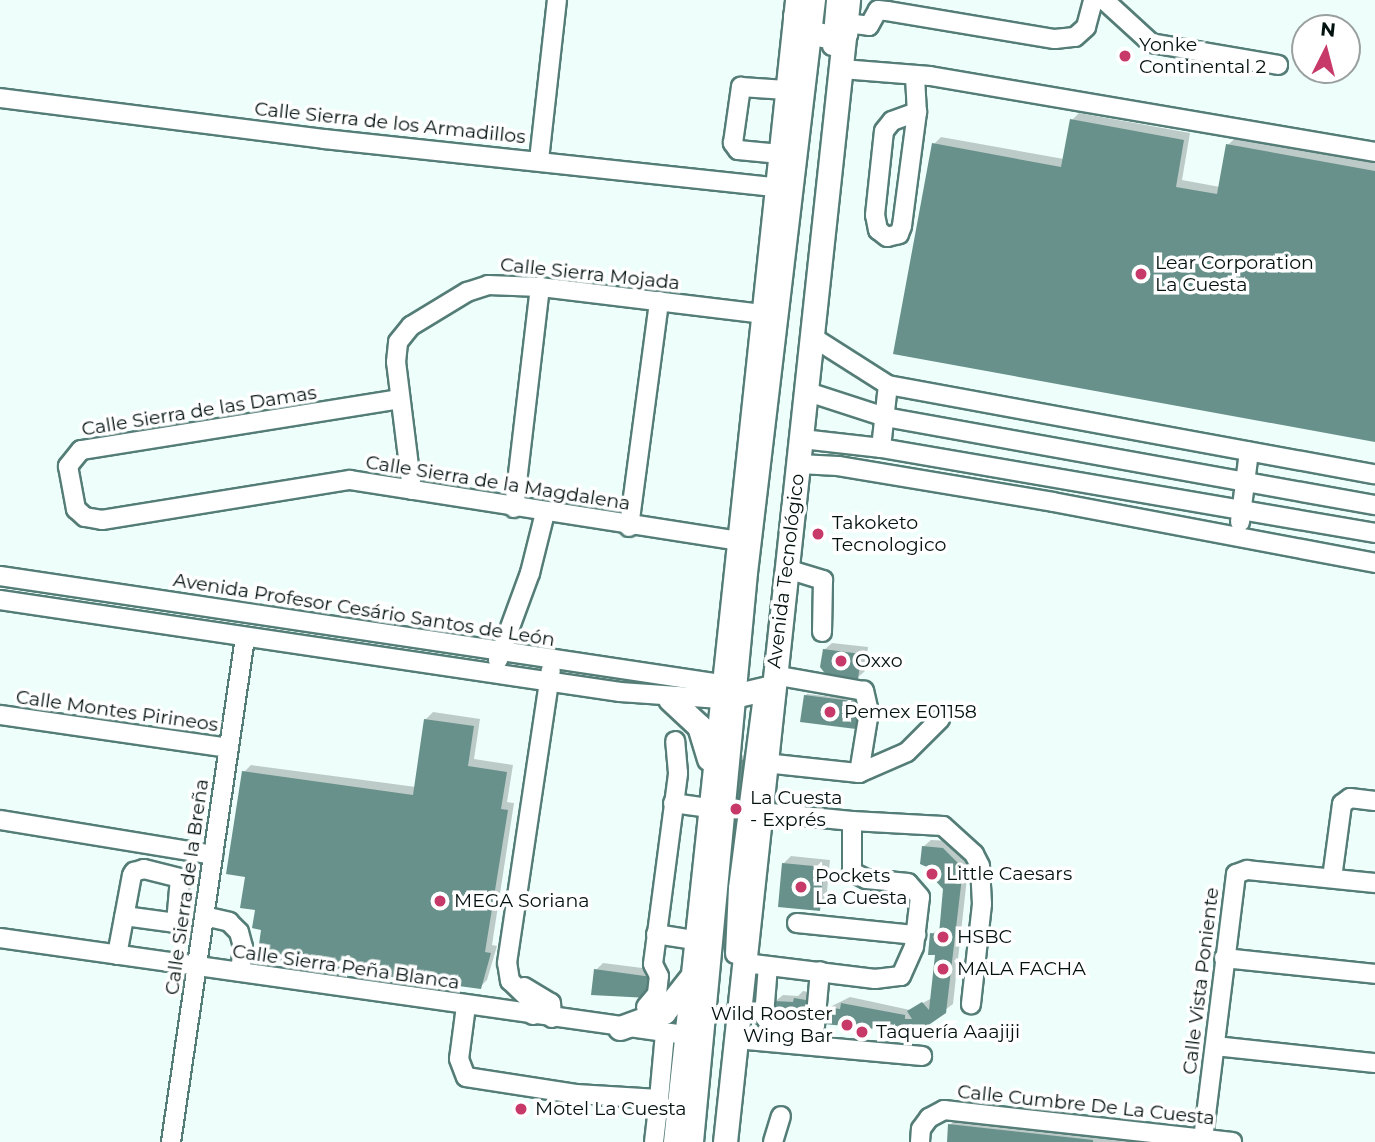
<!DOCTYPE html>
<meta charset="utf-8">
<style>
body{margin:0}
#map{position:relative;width:1375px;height:1142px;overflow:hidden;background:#edfefb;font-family:Montserrat,sans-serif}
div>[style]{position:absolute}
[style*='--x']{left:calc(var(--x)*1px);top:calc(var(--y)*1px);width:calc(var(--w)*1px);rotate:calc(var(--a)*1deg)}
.shadow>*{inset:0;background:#0003}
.building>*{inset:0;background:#69918b}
.roads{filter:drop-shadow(2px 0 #557d77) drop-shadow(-2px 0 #557d77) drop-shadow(0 2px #557d77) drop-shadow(0 -2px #557d77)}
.minor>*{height:18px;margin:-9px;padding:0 9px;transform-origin:9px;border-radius:9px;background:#fff}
.major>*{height:23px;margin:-11.5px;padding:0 11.5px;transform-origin:11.5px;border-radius:11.5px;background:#fff}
.dots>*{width:19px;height:19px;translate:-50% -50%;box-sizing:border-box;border:4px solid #fff;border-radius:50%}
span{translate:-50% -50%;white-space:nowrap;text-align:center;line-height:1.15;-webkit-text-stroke:7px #fff;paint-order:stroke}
.poi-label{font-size:19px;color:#03110f}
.left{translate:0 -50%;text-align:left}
.right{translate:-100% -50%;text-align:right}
.street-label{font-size:19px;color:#03110f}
.north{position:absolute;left:1291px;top:14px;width:70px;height:70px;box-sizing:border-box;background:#fff;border:2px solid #9aa09f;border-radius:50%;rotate:6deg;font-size:19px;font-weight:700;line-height:28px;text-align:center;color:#03110f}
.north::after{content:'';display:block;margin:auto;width:24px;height:32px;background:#c73968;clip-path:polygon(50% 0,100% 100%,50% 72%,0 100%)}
</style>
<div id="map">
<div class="shadow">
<div style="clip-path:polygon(1079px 113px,1190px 133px,1182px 180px,1220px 187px,1228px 145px,1235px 138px,1375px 163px,1375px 440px,934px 144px,941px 137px,1064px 159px,1072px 120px)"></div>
<div style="clip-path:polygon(832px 643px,868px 647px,865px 671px,857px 678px,824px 650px)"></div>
<div style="clip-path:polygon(807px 694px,861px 700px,858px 726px,805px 696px)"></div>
<div style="clip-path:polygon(433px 712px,480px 719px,474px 759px,513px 765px,507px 802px,514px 803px,492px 945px,497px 946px,487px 980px,480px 987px,263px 928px,247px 875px,244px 772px,251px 765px,416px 787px,426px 719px)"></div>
<div style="clip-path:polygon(745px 753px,752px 754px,742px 850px,738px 760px)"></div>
<div style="clip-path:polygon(931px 840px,951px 841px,964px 855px,968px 869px,953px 1004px,916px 1031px,828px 1008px,850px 997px,910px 1010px,932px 998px,937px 953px,932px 934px,941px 927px,945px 888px,923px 847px)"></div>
<div style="clip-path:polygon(791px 856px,830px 860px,826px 902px,819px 909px,784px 863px)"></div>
<div style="clip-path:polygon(603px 963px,658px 970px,656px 989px,596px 970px)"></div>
<div style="clip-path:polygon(803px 991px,819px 994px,817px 1016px,768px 1007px,783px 995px,798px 996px)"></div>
<div style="clip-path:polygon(960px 1115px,1204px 1142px,948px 1142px,950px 1125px)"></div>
</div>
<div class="building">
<div style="clip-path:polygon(1070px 119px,1184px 140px,1176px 187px,1217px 194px,1226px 144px,1375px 171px,1375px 442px,893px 354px,932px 143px,1061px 167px)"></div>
<div style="clip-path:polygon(823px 649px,861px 654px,858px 680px,827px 676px,820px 667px)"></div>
<div style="clip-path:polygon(804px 695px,860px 702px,856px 729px,800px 722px)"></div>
<div style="clip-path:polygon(424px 719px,474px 726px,468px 766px,507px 772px,501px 809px,508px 810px,485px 952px,491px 953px,481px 989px,257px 959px,261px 930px,252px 928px,255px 910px,240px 908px,245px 877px,226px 874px,242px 771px,413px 795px)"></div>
<div style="clip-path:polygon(736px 759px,746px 760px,735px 859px,730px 860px,726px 859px)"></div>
<div style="clip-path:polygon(922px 846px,943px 848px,958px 863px,962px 877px,946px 1013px,917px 1033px,824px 1024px,826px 1007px,840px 1009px,841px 1003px,905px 1015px,905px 1019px,912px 1019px,907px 1011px,922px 1002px,929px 1010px,935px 955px,928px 955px,930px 933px,939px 934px,943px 889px,932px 877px,934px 870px,920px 864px)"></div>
<div style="clip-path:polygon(782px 863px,824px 867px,820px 911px,778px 907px)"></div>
<div style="clip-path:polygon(594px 969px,652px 977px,649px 998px,591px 995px)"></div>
<div style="clip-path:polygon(794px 998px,812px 1001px,810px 1025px,771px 1019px,774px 1001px,793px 1002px)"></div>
<div style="clip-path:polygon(948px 1124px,1093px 1140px,1093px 1142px,947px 1142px)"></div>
</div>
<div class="roads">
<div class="minor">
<div style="--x:1104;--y:0;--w:64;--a:42.5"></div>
<div style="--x:1151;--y:43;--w:129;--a:9.8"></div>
<div style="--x:846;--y:23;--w:23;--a:7"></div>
<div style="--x:869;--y:26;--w:18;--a:-61"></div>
<div style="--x:878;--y:10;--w:9;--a:6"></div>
<div style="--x:887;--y:11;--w:170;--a:9.5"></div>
<div style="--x:1055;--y:39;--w:20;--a:-6"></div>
<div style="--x:1075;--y:37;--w:15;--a:-42"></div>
<div style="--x:1086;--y:27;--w:28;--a:-75"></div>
<div style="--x:832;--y:46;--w:46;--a:-85"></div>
<div style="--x:842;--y:69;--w:88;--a:4.5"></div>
<div style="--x:930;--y:76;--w:451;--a:9.7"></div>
<div style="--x:915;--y:76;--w:36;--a:87"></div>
<div style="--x:917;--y:112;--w:115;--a:97.5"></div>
<div style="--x:902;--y:226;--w:9;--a:111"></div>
<div style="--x:899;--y:234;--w:12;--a:166"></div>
<div style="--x:887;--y:237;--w:11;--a:-142"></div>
<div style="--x:878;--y:230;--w:15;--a:-101"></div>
<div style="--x:875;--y:215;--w:84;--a:-83.9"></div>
<div style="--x:884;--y:131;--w:13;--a:-51"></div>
<div style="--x:892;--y:121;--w:27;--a:-20"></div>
<div style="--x:0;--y:98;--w:327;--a:7.2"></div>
<div style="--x:324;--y:139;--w:455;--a:6.1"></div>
<div style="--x:780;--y:154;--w:42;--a:-174.6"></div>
<div style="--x:738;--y:150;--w:9;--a:-126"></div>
<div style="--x:733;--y:143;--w:57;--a:-81.9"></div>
<div style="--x:741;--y:87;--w:45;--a:3.8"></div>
<div style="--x:539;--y:160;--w:161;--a:-83.6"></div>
<div style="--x:814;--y:338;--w:88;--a:32.4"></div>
<div style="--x:888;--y:385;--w:495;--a:10.4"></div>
<div style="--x:808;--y:392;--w:81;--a:18"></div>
<div style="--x:885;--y:417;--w:498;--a:10.2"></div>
<div style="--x:400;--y:399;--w:323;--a:170.9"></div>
<div style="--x:81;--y:450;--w:21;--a:129"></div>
<div style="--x:68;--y:466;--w:44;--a:79.5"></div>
<div style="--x:76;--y:509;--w:12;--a:42"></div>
<div style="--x:85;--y:517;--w:17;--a:10"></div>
<div style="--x:102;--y:520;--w:251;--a:-9.2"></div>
<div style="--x:350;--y:480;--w:394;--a:8.9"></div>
<div style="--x:802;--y:439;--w:80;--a:6.5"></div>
<div style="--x:881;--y:448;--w:63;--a:-83.7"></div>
<div style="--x:881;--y:448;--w:501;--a:9.76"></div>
<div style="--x:799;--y:464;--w:39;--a:3"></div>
<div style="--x:838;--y:466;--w:218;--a:9.5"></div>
<div style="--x:1053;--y:502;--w:328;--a:10.7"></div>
<div style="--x:412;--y:490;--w:129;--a:-97.1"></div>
<div style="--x:396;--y:362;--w:20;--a:-84"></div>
<div style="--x:398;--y:342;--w:21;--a:-51"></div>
<div style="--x:411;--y:326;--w:66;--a:-31.3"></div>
<div style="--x:467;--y:292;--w:22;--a:-18"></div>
<div style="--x:488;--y:285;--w:52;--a:2.2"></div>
<div style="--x:540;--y:287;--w:225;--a:6.9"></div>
<div style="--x:514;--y:508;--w:223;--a:-83.3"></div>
<div style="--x:1240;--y:522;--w:71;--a:-82.7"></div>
<div style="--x:629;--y:527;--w:228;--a:-82.4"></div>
<div style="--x:787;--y:569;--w:38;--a:17"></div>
<div style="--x:823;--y:580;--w:52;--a:91.1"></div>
<div style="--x:0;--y:576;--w:730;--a:8.51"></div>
<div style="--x:0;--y:600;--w:627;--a:8.44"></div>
<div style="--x:620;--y:692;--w:101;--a:4"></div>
<div style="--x:498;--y:660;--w:93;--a:-69.8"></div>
<div style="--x:530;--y:573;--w:62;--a:-76"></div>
<div style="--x:0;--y:715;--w:231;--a:8.2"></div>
<div style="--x:765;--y:763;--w:95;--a:6.1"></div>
<div style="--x:859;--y:773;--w:62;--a:-80.7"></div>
<div style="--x:869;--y:712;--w:22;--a:-103"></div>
<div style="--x:864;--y:691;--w:91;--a:-169.9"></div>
<div style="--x:859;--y:773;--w:52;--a:-23.6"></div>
<div style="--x:907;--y:752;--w:47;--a:-45"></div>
<div style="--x:673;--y:803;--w:35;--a:8"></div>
<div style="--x:0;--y:820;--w:216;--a:9.3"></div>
<div style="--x:852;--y:821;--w:91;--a:3.1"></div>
<div style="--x:943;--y:826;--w:42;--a:42.1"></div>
<div style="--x:974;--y:854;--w:13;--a:63"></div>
<div style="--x:980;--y:866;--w:38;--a:87"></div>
<div style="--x:982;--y:904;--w:101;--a:96.3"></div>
<div style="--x:1332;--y:878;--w:75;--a:-82.3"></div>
<div style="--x:1342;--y:804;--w:10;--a:-37"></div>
<div style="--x:1350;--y:798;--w:25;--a:7"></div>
<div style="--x:204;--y:916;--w:26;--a:13"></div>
<div style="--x:229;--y:922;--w:14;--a:45"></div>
<div style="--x:239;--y:932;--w:16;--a:75"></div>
<div style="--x:243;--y:947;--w:25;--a:97"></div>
<div style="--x:797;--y:923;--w:120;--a:5.8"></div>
<div style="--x:656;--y:934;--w:39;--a:9"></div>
<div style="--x:0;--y:938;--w:693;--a:8.05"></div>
<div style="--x:735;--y:954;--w:66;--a:-87.4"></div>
<div style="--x:738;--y:888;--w:186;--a:-82.6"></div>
<div style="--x:117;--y:955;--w:81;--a:-79.4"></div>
<div style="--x:132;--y:875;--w:4;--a:-56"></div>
<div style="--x:134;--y:872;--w:10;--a:-17"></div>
<div style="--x:144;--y:869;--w:37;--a:14"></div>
<div style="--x:180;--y:878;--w:45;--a:95.1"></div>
<div style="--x:176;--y:923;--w:52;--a:-172.3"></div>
<div style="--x:1224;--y:958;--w:152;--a:6"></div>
<div style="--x:745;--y:963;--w:131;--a:7"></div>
<div style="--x:875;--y:979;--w:26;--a:-7"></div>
<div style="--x:901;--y:976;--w:32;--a:-66"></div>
<div style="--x:914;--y:947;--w:50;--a:-83.2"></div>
<div style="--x:920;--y:897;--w:18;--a:-131"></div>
<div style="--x:908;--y:883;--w:42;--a:-174.6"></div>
<div style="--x:866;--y:879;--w:16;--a:-153"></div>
<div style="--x:852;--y:872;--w:51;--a:-90"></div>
<div style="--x:852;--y:821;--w:92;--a:-174.4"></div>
<div style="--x:768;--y:966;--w:50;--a:94.6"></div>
<div style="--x:764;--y:1016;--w:10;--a:53"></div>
<div style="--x:770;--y:1024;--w:28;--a:13"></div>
<div style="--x:797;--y:1030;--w:18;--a:-13"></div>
<div style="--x:815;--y:1026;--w:55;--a:-84.8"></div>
<div style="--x:524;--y:987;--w:31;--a:31"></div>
<div style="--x:551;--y:1003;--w:15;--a:86"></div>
<div style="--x:466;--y:1006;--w:53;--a:97.5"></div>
<div style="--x:459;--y:1059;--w:19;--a:69"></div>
<div style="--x:466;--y:1077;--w:111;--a:8.8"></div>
<div style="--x:576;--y:1094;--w:83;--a:3.4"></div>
<div style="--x:659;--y:1099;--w:43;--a:96.6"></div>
<div style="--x:646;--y:1007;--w:17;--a:-50"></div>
<div style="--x:657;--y:994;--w:18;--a:-84"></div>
<div style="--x:659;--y:976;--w:13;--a:-117"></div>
<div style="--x:653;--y:964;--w:193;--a:-82.5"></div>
<div style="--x:678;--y:773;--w:32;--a:-95"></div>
<div style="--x:533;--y:1015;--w:14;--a:-98"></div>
<div style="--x:531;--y:1001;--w:29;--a:-136"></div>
<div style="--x:510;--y:981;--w:18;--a:-99"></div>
<div style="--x:507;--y:963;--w:296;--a:-81.5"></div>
<div style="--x:736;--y:1039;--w:187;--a:5.2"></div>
<div style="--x:1215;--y:1046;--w:161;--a:6.1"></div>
<div style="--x:659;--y:1099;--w:66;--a:-84.8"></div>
<div style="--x:1203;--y:1139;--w:267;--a:-82.9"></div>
<div style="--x:1236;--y:874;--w:12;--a:-20"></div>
<div style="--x:1247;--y:870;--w:129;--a:5.8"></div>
<div style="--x:171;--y:1142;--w:509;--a:-81.65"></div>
<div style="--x:694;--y:1142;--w:572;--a:-84.58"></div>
<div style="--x:748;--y:573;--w:577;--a:-83.23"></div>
<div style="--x:773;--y:1142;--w:27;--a:-73"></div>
<div style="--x:920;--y:1142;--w:13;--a:-86"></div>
<div style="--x:921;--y:1129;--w:14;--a:-54"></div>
<div style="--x:929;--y:1118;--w:17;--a:-28"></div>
<div style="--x:944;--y:1110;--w:290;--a:6.3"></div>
</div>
<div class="major">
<div style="--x:795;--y:16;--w:24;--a:45"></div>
<div style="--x:812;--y:33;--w:21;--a:11"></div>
<div style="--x:833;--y:37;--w:13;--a:-18"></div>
<div style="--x:670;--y:699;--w:40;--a:43"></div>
<div style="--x:699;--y:726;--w:34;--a:73"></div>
<div style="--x:721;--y:699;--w:52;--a:-13.2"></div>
<div style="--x:620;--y:1028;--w:47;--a:-20"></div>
<div style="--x:664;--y:1012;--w:42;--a:-51.8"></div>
<div style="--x:675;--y:1142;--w:1148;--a:-83.9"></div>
<div style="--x:725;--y:1142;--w:1149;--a:-83.85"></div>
</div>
</div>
<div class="dots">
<div style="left:1125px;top:56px;background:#c73968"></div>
<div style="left:1141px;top:274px;background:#c73968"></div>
<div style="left:818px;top:534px;background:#c73968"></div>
<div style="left:841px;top:661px;background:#c73968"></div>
<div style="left:830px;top:712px;background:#c73968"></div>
<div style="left:736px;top:809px;background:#c73968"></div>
<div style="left:932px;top:874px;background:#c73968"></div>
<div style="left:801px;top:887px;background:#c73968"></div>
<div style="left:440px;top:901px;background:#c73968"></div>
<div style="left:943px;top:937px;background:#c73968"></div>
<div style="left:943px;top:969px;background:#c73968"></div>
<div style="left:847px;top:1025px;background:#c73968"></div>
<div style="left:862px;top:1032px;background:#c73968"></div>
<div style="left:521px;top:1109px;background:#c73968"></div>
</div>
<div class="poi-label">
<span class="left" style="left:1139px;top:56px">Yonke<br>Continental 2</span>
<span class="left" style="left:1155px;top:274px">Lear Corporation<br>La Cuesta</span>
<span class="left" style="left:832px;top:534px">Takoketo<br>Tecnologico</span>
<span class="left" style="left:855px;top:661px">Oxxo</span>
<span class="left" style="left:844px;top:712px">Pemex E01158</span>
<span class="left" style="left:750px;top:809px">La Cuesta<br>- Exprés</span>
<span class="left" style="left:946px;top:874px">Little Caesars</span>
<span class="left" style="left:815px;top:887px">Pockets<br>La Cuesta</span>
<span class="left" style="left:454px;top:901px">MEGA Soriana</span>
<span class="left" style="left:957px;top:937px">HSBC</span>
<span class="left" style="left:957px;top:969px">MALA FACHA</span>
<span class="right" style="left:833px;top:1025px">Wild Rooster<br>Wing Bar</span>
<span class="left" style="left:876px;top:1032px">Taquería Aaajiji</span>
<span class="left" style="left:535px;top:1109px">Motel La Cuesta</span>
</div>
<div class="street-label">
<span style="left:390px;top:123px;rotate:6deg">Calle Sierra de los Armadillos</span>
<span style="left:590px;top:274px;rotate:6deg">Calle Sierra Mojada</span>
<span style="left:199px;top:411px;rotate:-9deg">Calle Sierra de las Damas</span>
<span style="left:498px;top:483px;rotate:9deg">Calle Sierra de la Magdalena</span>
<span style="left:786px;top:571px;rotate:-83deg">Avenida Tecnológico</span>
<span style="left:364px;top:610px;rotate:9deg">Avenida Profesor Cesário Santos de León</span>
<span style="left:117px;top:711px;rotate:8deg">Calle Montes Pirineos</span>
<span style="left:187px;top:887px;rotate:-82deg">Calle Sierra de la Breña</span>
<span style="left:346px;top:967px;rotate:8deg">Calle Sierra Peña Blanca</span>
<span style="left:1201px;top:981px;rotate:-83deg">Calle Vista Poniente</span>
<span style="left:1086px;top:1105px;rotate:6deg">Calle Cumbre De La Cuesta</span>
</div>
<div class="north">N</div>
</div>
